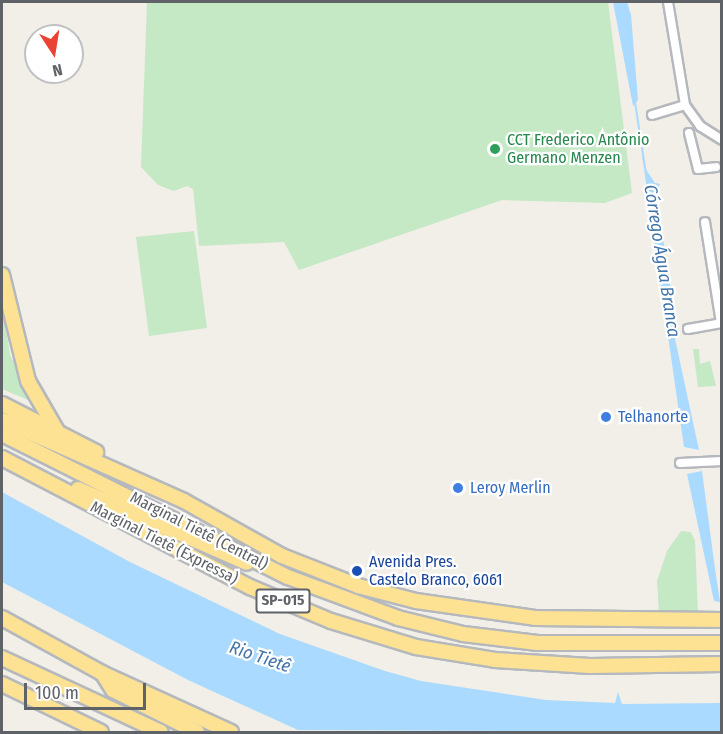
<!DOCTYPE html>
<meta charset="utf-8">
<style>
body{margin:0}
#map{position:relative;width:723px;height:734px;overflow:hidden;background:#f1efe8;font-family:"Fira Sans Condensed",sans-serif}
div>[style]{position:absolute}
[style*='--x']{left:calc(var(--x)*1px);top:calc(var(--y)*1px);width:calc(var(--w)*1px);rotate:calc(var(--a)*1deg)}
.green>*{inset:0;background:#c5e8c5}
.water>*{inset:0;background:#aadaff}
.stream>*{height:2px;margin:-1px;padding:0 1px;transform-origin:1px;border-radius:1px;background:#aadaff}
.roads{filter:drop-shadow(2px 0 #b5b8bc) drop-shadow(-2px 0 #b5b8bc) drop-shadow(0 2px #b5b8bc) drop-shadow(0 -2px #b5b8bc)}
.street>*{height:8px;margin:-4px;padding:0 4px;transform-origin:4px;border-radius:4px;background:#fff}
.highway>*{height:14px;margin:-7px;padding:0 7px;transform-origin:7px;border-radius:7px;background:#fde293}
.dots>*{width:16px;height:16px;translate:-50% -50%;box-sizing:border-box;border:3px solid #fff;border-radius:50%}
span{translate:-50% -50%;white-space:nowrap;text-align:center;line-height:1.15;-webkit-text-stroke:4.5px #fff;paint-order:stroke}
.shield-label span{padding:2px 4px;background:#fff;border:2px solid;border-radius:4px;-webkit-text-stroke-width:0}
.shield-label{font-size:15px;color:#5f6368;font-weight:700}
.leisure-label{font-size:16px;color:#27864d}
.left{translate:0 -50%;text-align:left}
.shop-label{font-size:16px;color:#366cbe}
.street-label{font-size:16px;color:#5f6368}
.transit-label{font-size:16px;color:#164399}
.water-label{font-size:18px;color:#4174aa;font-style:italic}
.frame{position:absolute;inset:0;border:3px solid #5f6368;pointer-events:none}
.north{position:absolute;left:24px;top:24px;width:60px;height:60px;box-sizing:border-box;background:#fff;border:2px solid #bfc1c3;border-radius:50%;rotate:168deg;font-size:16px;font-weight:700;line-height:24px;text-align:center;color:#5f6368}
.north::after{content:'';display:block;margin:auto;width:21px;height:27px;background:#ea4335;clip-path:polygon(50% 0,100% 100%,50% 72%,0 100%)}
.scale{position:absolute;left:24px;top:683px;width:122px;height:27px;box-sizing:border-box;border:3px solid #5f6368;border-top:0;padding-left:8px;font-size:18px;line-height:21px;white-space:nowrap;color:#5f6368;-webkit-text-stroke:4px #fff;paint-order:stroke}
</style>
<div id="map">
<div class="green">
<div style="clip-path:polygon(147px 2px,608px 2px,632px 193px,605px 203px,502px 200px,299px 270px,284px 242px,199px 246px,193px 189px,187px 186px,174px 191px,158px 185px,141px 167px)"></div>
<div style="clip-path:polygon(194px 231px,207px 328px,149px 336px,136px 237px)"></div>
<div style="clip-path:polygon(2px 302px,10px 355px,35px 403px,2px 389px)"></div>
<div style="clip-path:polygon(693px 349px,699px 349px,700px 364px,710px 361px,716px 386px,698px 387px)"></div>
<div style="clip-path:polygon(681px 531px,691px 532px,695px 541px,698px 615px,659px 614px,657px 581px,667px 551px)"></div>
</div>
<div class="water">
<div style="clip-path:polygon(613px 2px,627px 2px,631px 15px,638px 100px,633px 106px)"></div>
<div style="clip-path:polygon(642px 155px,647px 171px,655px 183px,660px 184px,656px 193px,677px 329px,674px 334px,699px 450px,684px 447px)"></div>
<div style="clip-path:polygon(702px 471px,715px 569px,720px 602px,714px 601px,687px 474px)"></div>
<div style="clip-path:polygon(2px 492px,130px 562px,280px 634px,385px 671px,421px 681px,546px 700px,615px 703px,618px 692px,622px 704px,721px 703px,721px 732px,298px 730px,188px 680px,2px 582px)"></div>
</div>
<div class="stream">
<div style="--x:635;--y:102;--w:66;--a:81.3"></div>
</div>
<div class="roads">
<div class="street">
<div style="--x:668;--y:2;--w:104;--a:80.6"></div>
<div style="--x:685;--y:105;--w:26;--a:54"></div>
<div style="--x:700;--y:126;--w:26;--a:32"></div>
<div style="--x:652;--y:115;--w:34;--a:-17"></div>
<div style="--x:689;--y:133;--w:37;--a:76"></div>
<div style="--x:698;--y:169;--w:18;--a:-6"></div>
<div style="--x:688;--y:329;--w:34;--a:-10"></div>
<div style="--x:721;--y:323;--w:102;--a:-99"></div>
<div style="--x:680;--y:463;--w:42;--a:-2.7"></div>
</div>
<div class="highway">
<div style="--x:2;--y:275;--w:109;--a:76.2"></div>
<div style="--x:28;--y:381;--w:58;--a:59.9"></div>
<div style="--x:2;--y:404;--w:106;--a:27.1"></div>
<div style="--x:2;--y:420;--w:199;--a:24"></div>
<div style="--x:184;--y:501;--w:112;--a:29.3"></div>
<div style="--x:282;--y:556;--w:82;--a:21.5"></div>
<div style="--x:358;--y:586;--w:60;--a:14.5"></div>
<div style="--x:416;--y:601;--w:120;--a:8.1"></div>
<div style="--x:535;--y:618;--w:187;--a:0.6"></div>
<div style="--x:2;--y:434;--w:320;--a:26.6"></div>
<div style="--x:288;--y:577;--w:117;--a:20.4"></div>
<div style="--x:398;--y:618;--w:67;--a:13.8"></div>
<div style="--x:463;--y:634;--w:75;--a:6.9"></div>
<div style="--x:537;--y:643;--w:185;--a:0"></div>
<div style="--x:2;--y:458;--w:280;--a:27.5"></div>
<div style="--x:250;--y:587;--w:88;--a:22.8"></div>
<div style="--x:331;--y:621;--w:89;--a:17"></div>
<div style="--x:416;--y:647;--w:80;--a:9.3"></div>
<div style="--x:495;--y:660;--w:95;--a:3.6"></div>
<div style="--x:590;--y:666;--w:132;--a:-0.9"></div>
<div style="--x:78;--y:489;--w:184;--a:23.6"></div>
<div style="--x:2;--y:618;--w:114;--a:28.8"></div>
<div style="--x:102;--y:673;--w:142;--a:24.6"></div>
<div style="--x:2;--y:658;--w:175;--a:25"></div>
<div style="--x:103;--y:674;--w:19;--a:58"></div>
<div style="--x:113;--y:690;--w:94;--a:26.6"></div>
<div style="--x:2;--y:684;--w:110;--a:25.9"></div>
</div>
</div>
<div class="dots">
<div style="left:495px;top:149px;background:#2e9e5b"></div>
<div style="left:606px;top:417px;background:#3f7fe0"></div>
<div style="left:458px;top:488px;background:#3f7fe0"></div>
<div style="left:357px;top:571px;background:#1a4fb4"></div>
</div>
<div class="shield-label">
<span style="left:283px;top:601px">SP-015</span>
</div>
<div class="leisure-label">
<span class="left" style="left:507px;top:149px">CCT Frederico Antônio<br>Germano Menzen</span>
</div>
<div class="shop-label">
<span class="left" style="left:618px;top:417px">Telhanorte</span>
<span class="left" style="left:470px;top:488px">Leroy Merlin</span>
</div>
<div class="street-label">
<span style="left:199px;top:531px;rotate:27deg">Marginal Tietê (Central)</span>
<span style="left:164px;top:543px;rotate:27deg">Marginal Tietê (Expressa)</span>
</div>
<div class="transit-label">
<span class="left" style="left:369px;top:571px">Avenida Pres.<br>Castelo Branco, 6061</span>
</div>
<div class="water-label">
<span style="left:662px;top:261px;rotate:81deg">Córrego Água Branca</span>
<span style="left:260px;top:657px;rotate:19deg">Rio Tietê</span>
</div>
<div class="frame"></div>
<div class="north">N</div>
<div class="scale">100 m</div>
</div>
